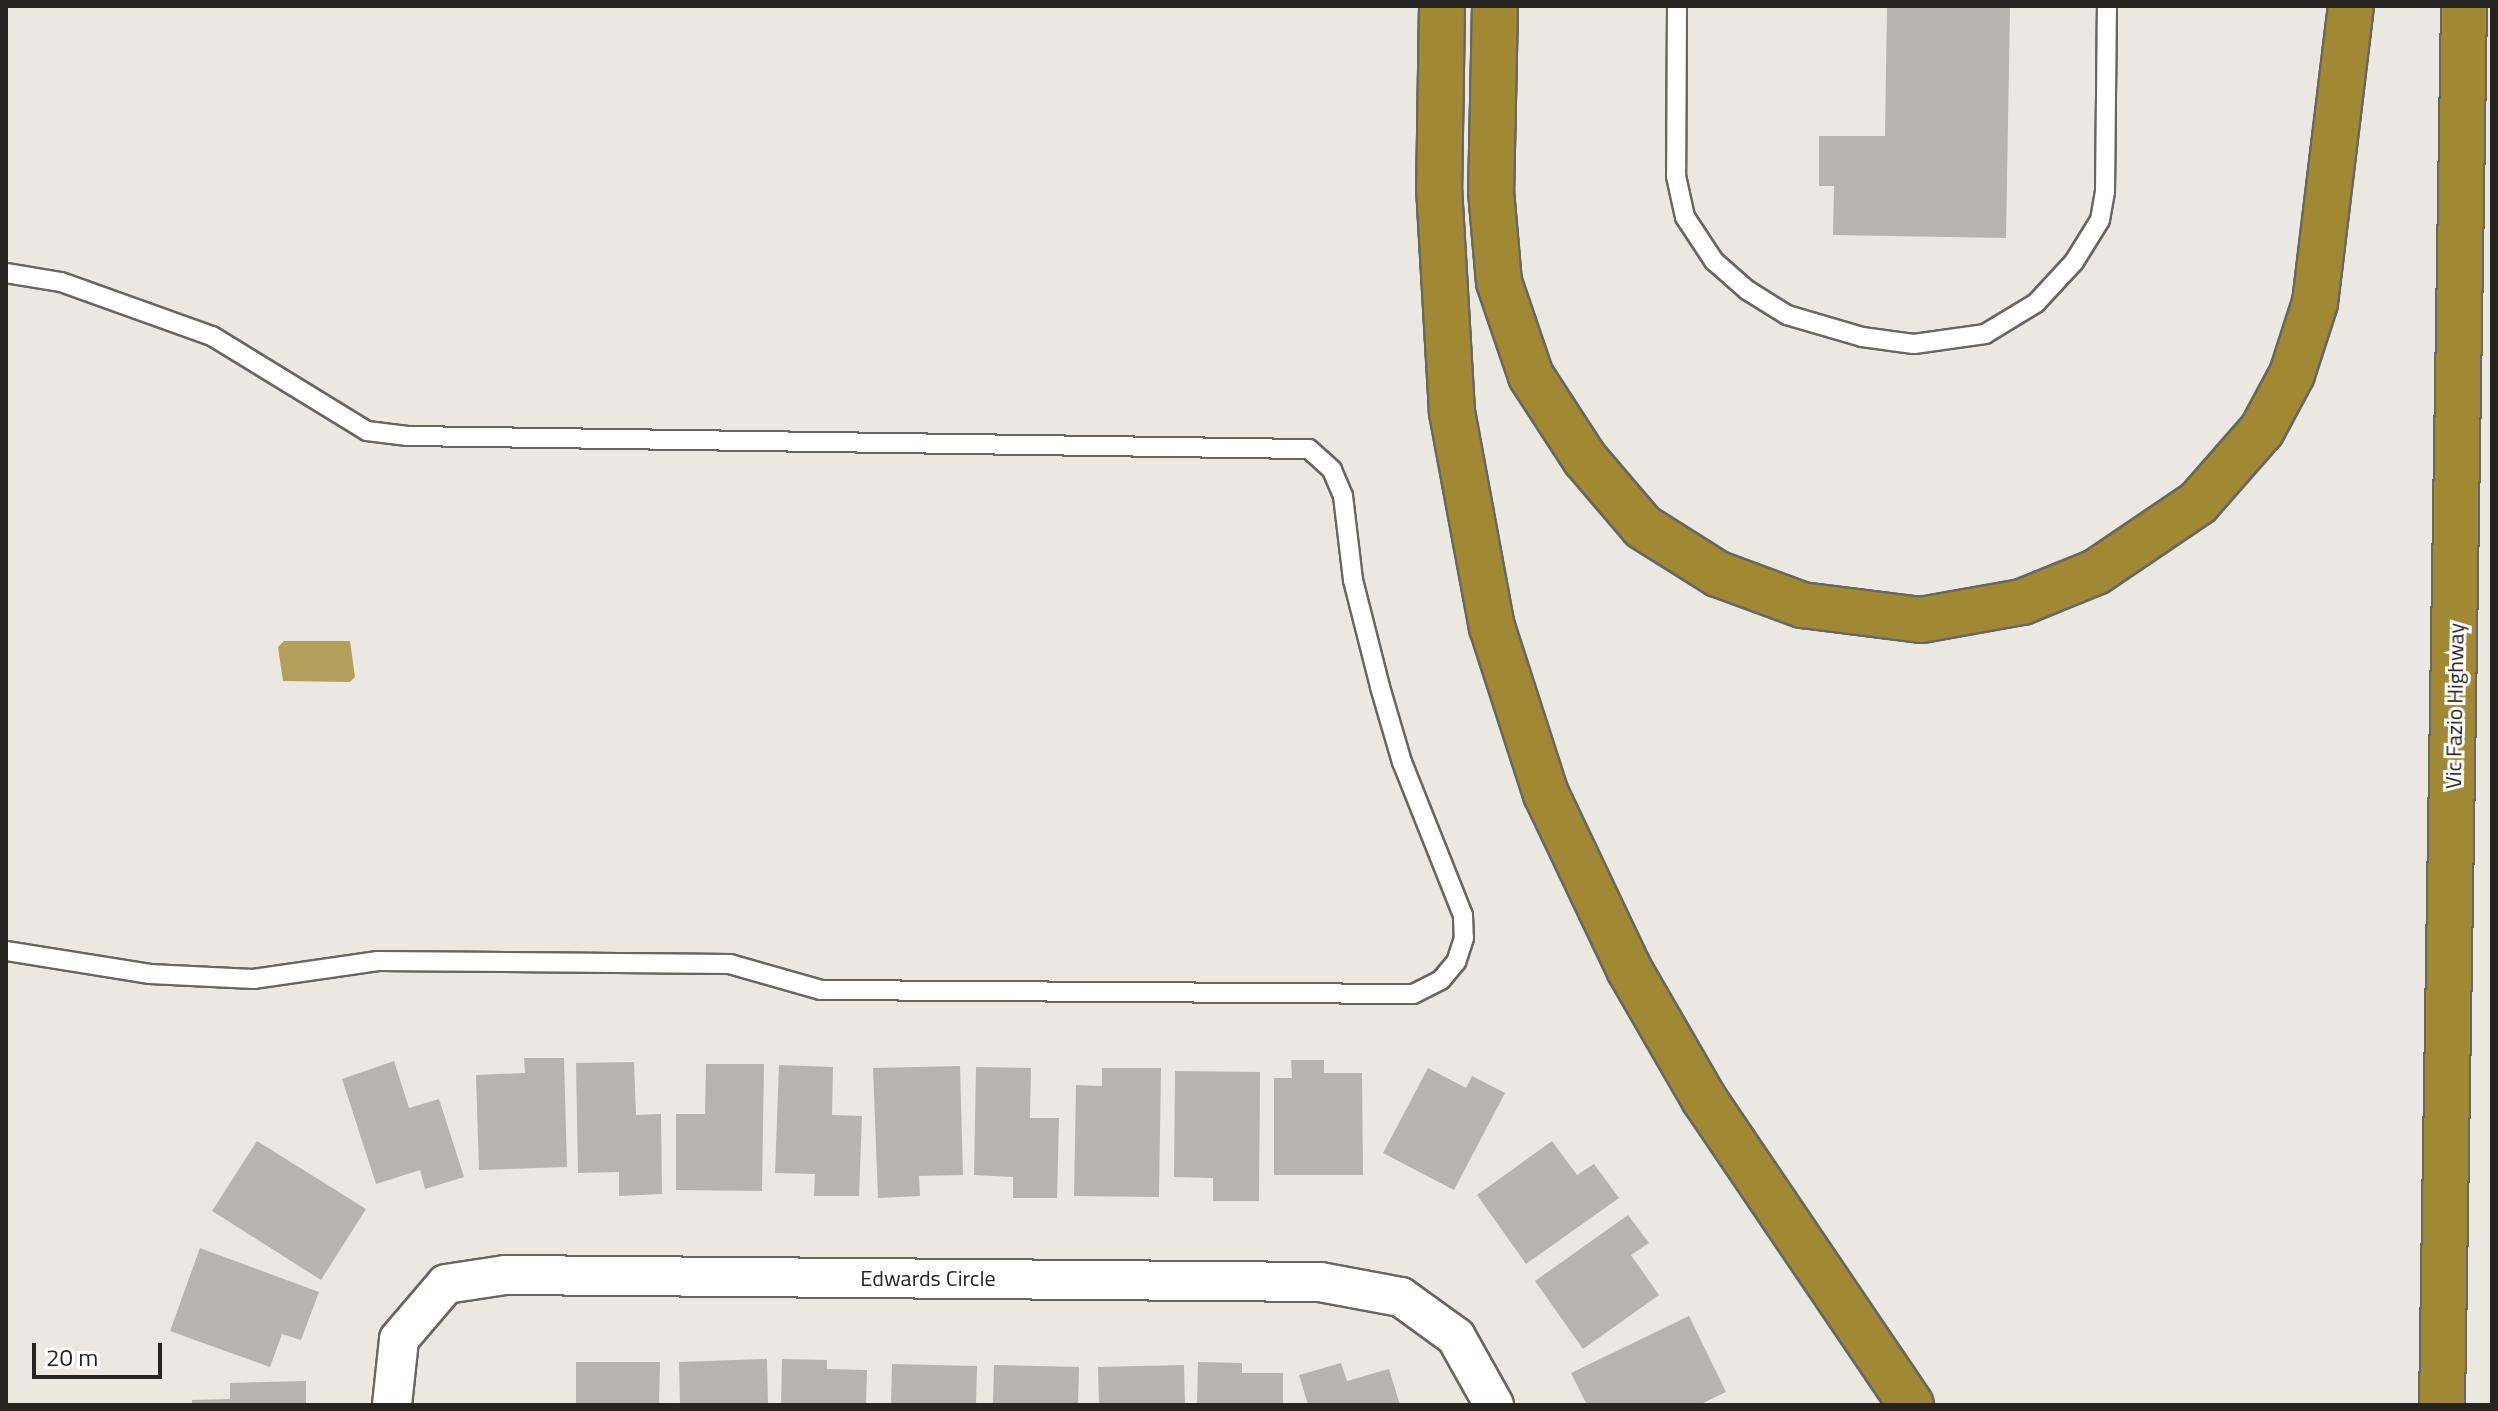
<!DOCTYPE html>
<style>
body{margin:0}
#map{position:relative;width:2498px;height:1411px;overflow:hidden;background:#eae8e1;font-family:"Titillium Web",sans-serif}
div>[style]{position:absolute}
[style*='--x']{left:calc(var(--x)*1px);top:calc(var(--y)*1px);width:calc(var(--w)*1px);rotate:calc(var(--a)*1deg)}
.water>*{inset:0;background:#b29f5a}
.building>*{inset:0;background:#b6b4ae}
.roads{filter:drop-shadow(2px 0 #676660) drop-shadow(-2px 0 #676660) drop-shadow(0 2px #676660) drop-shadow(0 -2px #676660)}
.service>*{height:18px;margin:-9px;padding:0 9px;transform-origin:9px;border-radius:9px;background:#fff}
.minor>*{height:38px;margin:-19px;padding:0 19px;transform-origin:19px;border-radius:19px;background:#fff}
.motorway>*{height:44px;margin:-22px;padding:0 22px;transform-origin:22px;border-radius:22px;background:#a08932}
span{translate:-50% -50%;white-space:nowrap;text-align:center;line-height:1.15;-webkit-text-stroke:6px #fff;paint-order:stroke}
.street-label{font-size:22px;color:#252421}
.frame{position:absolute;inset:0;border:8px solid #252421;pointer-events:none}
.scale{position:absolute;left:32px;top:1343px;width:130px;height:36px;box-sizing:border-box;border:4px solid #252421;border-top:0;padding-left:10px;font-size:24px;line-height:28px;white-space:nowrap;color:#252421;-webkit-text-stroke:6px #fff;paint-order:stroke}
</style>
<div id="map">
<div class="water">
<div style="clip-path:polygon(284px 641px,350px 641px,355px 677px,350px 682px,283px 681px,278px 647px)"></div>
</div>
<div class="building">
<div style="clip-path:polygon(1887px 6px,2010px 6px,2006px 238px,1833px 235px,1834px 186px,1819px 186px,1819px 136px,1885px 136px)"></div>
<div style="clip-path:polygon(524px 1058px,564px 1058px,567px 1167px,479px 1170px,476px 1075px,525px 1073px)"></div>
<div style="clip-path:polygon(1291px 1060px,1324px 1060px,1324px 1073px,1362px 1073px,1363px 1175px,1274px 1175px,1274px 1078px,1292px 1078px)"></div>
<div style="clip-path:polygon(394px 1061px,409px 1108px,439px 1099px,464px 1177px,425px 1189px,420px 1170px,376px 1184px,342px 1079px)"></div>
<div style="clip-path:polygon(634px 1062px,636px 1115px,661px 1114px,662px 1194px,619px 1196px,619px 1172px,578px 1173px,576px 1063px)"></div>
<div style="clip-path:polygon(706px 1064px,764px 1064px,762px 1191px,676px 1190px,676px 1114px,705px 1114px)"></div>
<div style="clip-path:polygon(779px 1065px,833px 1067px,832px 1115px,862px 1116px,859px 1196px,814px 1196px,815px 1174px,775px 1173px)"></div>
<div style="clip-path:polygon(960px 1066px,963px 1175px,919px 1176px,920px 1196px,878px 1198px,873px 1068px)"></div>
<div style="clip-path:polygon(976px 1067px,1031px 1068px,1030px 1118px,1059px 1118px,1057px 1198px,1013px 1198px,1013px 1177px,974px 1175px)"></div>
<div style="clip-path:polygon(1102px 1068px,1161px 1068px,1159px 1197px,1074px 1196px,1076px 1085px,1102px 1086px)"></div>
<div style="clip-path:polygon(1428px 1068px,1466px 1088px,1472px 1076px,1505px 1093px,1454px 1190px,1383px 1153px)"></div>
<div style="clip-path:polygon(1175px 1071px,1260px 1072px,1259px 1201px,1213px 1201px,1213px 1178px,1174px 1177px)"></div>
<div style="clip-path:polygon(257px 1141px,366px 1209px,321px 1280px,212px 1211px)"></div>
<div style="clip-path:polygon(1552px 1141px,1577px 1175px,1594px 1164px,1619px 1198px,1526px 1264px,1477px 1195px)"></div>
<div style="clip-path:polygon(1628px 1215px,1649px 1243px,1631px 1255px,1659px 1295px,1583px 1349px,1535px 1281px)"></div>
<div style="clip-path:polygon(200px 1248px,319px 1292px,301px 1340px,282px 1334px,270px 1367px,170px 1331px)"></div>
<div style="clip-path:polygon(1689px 1316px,1726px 1392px,1699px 1405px,1587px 1405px,1571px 1373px)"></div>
<div style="clip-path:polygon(767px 1359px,768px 1405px,680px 1405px,679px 1362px)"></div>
<div style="clip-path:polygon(782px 1359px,827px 1360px,827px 1369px,867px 1370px,866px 1405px,781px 1405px)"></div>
<div style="clip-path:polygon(576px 1362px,660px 1362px,659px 1405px,576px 1405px)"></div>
<div style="clip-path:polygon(1198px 1362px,1242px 1363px,1242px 1373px,1283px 1373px,1283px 1405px,1197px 1405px)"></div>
<div style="clip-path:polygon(1341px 1363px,1347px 1381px,1389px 1369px,1400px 1405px,1308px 1405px,1299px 1375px)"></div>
<div style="clip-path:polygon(892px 1364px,977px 1366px,976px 1405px,891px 1405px)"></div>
<div style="clip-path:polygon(994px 1365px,1079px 1367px,1078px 1405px,993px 1405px)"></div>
<div style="clip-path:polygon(1184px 1365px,1185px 1405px,1099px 1405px,1098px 1367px)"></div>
<div style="clip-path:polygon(306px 1381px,306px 1405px,192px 1405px,192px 1400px,230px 1399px,230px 1383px)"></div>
</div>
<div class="roads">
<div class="service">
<div style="--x:1677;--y:6;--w:170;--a:90.3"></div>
<div style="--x:1676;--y:176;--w:42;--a:77.6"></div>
<div style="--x:1685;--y:217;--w:53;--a:56.6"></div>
<div style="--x:1714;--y:261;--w:44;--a:41.3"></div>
<div style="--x:1747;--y:290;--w:47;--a:32"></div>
<div style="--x:1787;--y:315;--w:78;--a:16.3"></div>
<div style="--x:1862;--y:337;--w:52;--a:7.7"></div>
<div style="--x:1914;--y:344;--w:72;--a:-8"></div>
<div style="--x:1985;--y:334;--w:60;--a:-31.3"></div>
<div style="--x:2036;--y:303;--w:56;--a:-47.2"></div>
<div style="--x:2074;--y:262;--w:49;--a:-58.2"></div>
<div style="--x:2100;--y:220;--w:28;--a:-80"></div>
<div style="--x:2105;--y:192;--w:186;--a:-89.4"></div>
<div style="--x:6;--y:273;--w:56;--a:9.3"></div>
<div style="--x:61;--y:282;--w:160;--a:19.7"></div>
<div style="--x:212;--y:336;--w:182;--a:31.5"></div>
<div style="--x:367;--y:431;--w:41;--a:7"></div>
<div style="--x:408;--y:436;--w:901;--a:0.83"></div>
<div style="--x:1309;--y:449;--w:31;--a:42"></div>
<div style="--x:1332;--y:470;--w:28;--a:67"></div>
<div style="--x:1343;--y:496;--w:85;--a:83.2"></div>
<div style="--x:1353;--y:580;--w:110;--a:75.8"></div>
<div style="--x:1380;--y:687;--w:78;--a:73.7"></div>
<div style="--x:1402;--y:762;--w:165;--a:68.3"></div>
<div style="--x:1463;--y:915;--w:23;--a:88"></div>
<div style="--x:1464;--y:938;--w:25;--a:108"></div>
<div style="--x:1456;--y:962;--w:23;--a:130"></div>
<div style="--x:1441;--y:980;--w:31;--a:153"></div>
<div style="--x:1413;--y:994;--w:592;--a:-179.61"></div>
<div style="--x:821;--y:990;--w:95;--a:-164.1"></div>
<div style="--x:730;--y:964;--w:352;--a:-179.5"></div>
<div style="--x:378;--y:961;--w:126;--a:171.8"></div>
<div style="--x:253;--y:979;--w:103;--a:-177.2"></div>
<div style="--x:150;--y:974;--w:146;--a:-170.9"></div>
</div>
<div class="minor">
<div style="--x:392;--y:1405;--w:66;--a:-83.9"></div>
<div style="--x:399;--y:1339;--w:72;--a:-49.5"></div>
<div style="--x:446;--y:1284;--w:60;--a:-8.7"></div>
<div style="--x:505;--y:1275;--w:815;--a:0.49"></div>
<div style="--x:1320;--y:1282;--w:82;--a:10.5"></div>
<div style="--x:1401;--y:1297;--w:68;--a:36"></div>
<div style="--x:1456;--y:1337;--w:78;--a:60.8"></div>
</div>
<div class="motorway">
<div style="--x:1442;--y:6;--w:181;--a:90.9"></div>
<div style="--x:1439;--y:187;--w:225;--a:86.7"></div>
<div style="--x:1452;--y:412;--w:219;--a:79.5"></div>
<div style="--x:1492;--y:627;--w:176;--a:72.1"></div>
<div style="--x:1546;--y:794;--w:194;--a:64.6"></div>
<div style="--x:1629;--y:969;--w:150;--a:60"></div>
<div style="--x:1704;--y:1099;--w:369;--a:55.9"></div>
<div style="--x:1495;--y:6;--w:185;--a:91.2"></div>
<div style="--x:1491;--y:191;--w:91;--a:85"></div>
<div style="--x:1499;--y:282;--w:99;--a:71.2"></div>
<div style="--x:1531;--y:376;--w:99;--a:57"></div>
<div style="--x:1585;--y:459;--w:89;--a:49.5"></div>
<div style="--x:1643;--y:527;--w:89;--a:32.1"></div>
<div style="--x:1718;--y:574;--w:90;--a:20.3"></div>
<div style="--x:1802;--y:605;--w:120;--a:7.2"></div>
<div style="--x:1921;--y:620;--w:103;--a:-10.1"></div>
<div style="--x:2022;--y:602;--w:80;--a:-22.1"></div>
<div style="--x:2096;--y:572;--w:123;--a:-34.1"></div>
<div style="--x:2198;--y:503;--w:97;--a:-48.8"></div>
<div style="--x:2262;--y:430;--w:64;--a:-61.8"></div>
<div style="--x:2292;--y:374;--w:75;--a:-72.1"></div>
<div style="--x:2315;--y:303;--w:299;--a:-83.1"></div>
<div style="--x:2442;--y:1405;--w:1399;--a:-89.1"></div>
</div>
</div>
<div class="street-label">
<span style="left:2455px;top:706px;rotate:-89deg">Vic Fazio Highway</span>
<span style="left:928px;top:1279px">Edwards Circle</span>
</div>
<div class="frame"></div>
<div class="scale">20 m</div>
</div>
